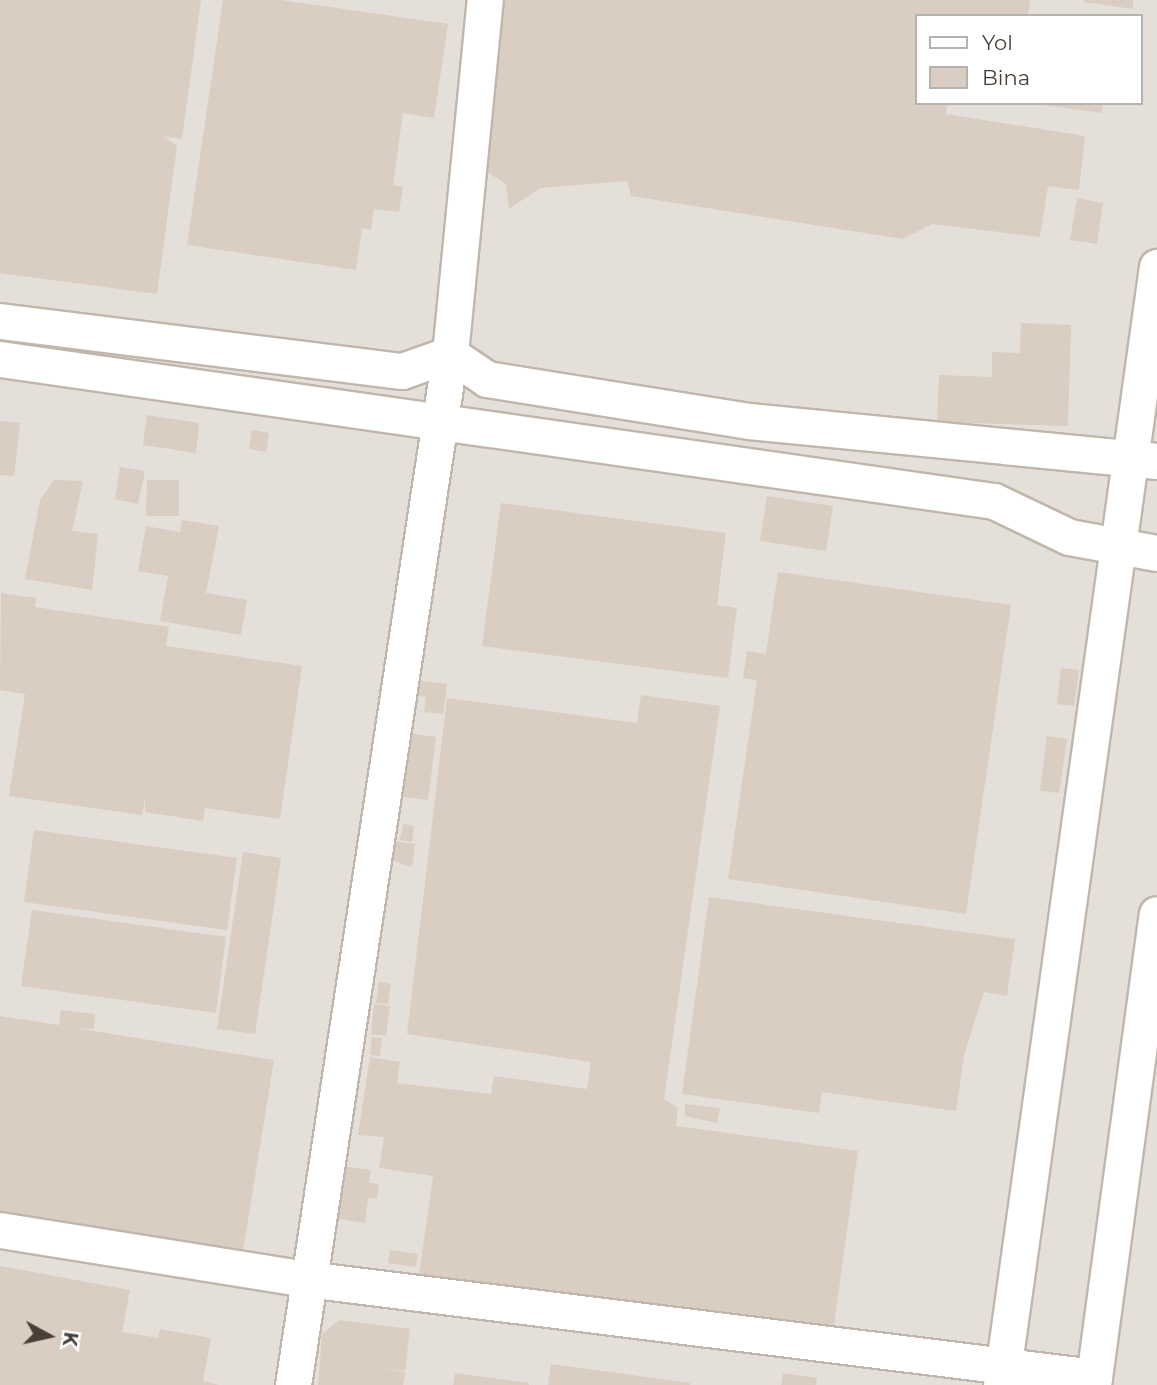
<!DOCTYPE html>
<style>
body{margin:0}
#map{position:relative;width:1157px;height:1385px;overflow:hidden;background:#f5f0e9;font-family:Montserrat,sans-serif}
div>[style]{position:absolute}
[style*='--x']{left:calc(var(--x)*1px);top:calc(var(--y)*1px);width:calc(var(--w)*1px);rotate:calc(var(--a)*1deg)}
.industrial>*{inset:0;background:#e5dfda}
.building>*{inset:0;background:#dacdc1}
.roads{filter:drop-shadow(2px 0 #c1b6ab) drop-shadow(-2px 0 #c1b6ab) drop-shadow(0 2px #c1b6ab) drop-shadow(0 -2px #c1b6ab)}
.minor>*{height:35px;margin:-17.5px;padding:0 17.5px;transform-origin:17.5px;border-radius:17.5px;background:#fff}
span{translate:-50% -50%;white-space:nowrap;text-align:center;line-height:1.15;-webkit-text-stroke:6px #fff;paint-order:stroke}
.legend{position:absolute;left:915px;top:14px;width:228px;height:91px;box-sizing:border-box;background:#fff;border:2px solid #b6b2af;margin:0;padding:9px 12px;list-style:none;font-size:21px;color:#493f37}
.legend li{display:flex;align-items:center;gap:14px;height:35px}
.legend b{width:35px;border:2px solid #b6b2af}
.north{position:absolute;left:14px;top:1301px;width:70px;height:70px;-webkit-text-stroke:5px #fff;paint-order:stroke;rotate:98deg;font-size:19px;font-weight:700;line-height:28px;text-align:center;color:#493f37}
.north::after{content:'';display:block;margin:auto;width:24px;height:32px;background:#493f37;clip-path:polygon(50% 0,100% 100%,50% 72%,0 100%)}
</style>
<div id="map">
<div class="industrial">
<div style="clip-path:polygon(evenodd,0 0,1157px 0,1157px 1385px,0 1385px,0 0,917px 16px,1141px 16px,1141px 103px,917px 103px,917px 16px)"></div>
</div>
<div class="building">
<div style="clip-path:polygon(0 0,201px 0,182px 139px,163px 136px,177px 146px,157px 294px,0 273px)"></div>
<div style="clip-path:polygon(223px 0,281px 0,448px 24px,434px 118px,403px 113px,393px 185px,403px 187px,399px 212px,374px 209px,371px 230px,362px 228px,356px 270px,187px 245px)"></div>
<div style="clip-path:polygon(495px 0,1030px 0,1028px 16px,917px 16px,917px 103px,948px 103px,946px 114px,1085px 136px,1079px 190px,1048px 186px,1040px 237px,932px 224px,903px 239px,631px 196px,627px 181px,540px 188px,509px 209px,506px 184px,474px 164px)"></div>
<div style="clip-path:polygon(1084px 0,1133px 0,1133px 9px,1084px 2px)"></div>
<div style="clip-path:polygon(1029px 103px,1103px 103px,1102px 113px)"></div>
<div style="clip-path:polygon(1077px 198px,1103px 203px,1097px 244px,1070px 240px)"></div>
<div style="clip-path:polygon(1021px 323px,1071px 325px,1068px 426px,937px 422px,939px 375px,992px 377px,992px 352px,1020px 353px)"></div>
<div style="clip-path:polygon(147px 415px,199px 423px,196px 453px,143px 445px)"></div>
<div style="clip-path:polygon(0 421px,20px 423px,14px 476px,0 475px)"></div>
<div style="clip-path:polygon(252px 430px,269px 433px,266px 452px,249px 449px)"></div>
<div style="clip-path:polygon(120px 467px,145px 471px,138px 504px,115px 499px)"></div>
<div style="clip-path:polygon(54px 480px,83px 481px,72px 531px,98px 534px,92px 590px,25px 579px,40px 500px)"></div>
<div style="clip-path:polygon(147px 480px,179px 480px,179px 516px,146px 516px)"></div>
<div style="clip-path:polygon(767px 496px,833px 506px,826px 551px,760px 541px)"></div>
<div style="clip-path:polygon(501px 503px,726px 533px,717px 605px,737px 608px,728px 678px,482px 646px)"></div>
<div style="clip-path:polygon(182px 520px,219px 526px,206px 593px,247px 600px,241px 635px,160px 621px,168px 576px,138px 571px,146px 526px,180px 532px)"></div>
<div style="clip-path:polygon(778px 572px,1011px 605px,966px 914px,728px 879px,757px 680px,743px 678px,747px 651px,766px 654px)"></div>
<div style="clip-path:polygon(1px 593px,36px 598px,35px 607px,169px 627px,166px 646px,302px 666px,280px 819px,205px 808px,203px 821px,145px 812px,145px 799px,142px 815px,9px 796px,25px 694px,0 690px)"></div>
<div style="clip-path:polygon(1061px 668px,1079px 670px,1074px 706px,1057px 704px)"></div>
<div style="clip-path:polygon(415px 680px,447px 684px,443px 714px,424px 712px,426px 697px,414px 695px)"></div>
<div style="clip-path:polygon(641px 695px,720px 706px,664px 1099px,678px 1108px,676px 1126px,858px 1151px,833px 1332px,419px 1274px,433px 1176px,379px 1168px,384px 1137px,358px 1135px,370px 1057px,400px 1062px,397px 1083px,491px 1094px,494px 1076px,587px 1089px,591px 1062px,407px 1034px,447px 698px,637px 723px)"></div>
<div style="clip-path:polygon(407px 733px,436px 737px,428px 800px,399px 796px)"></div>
<div style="clip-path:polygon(1047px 736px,1067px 739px,1059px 793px,1040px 791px)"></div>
<div style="clip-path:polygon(403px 824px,414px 826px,412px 842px,400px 840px)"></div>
<div style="clip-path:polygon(34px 830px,237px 858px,227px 930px,24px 902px)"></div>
<div style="clip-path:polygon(393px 841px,415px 844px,412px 867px,391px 860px)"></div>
<div style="clip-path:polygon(243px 852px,281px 858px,255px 1034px,217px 1029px)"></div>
<div style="clip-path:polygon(709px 897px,1015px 939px,1007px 996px,984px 992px,964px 1055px,956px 1111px,822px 1092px,819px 1113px,682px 1094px)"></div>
<div style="clip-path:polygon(32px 910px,226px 937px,216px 1013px,21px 986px)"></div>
<div style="clip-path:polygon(379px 982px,391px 984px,388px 1004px,376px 1003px)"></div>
<div style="clip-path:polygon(374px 1004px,390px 1006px,386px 1036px,371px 1034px)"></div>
<div style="clip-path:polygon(61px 1010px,95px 1014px,94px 1029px,74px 1028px,274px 1060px,243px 1251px,0 1212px,0 1016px,59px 1025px)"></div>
<div style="clip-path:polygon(372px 1037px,382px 1038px,380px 1056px,370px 1055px)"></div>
<div style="clip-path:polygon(685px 1104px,720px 1108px,717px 1123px,685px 1116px)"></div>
<div style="clip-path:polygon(332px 1165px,371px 1170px,369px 1183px,379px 1184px,377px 1199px,368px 1198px,365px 1223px,325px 1217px)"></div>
<div style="clip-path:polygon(390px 1250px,418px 1254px,416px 1267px,388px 1263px)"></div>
<div style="clip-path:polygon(0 1266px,130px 1290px,122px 1332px,158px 1338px,160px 1329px,211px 1338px,203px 1381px,219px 1385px,0 1385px)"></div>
<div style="clip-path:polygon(339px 1320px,410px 1329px,405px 1371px,375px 1368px,405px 1372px,403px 1385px,318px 1385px,322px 1334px)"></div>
<div style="clip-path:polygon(551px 1364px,690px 1383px,690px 1385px,548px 1385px)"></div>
<div style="clip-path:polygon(455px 1373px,529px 1383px,529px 1385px,453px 1385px)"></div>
<div style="clip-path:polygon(783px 1373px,817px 1378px,816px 1385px,781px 1385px)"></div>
</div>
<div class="roads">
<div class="minor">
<div style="--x:0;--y:321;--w:405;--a:7.1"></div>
<div style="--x:402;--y:371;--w:51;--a:-19.5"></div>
<div style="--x:450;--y:354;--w:45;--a:34"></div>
<div style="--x:487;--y:379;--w:265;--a:9.1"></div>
<div style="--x:749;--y:421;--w:410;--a:5.6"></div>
<div style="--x:0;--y:359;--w:1004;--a:8.13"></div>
<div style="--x:994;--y:501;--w:83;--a:25.6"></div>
<div style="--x:1069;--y:537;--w:89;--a:10.3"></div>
<div style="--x:0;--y:1230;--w:310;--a:9.1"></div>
<div style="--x:306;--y:1279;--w:794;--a:7.09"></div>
<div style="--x:293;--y:1385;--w:1043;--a:-81.34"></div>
<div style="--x:450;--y:354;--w:356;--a:-84.4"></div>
<div style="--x:1001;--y:1385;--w:1129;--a:-82.06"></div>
<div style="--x:1093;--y:1385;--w:475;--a:-82.3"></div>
</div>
</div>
<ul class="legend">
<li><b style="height:9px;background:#fff"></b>Yol</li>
<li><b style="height:19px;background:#dacdc1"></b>Bina</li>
</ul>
<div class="north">K</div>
</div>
